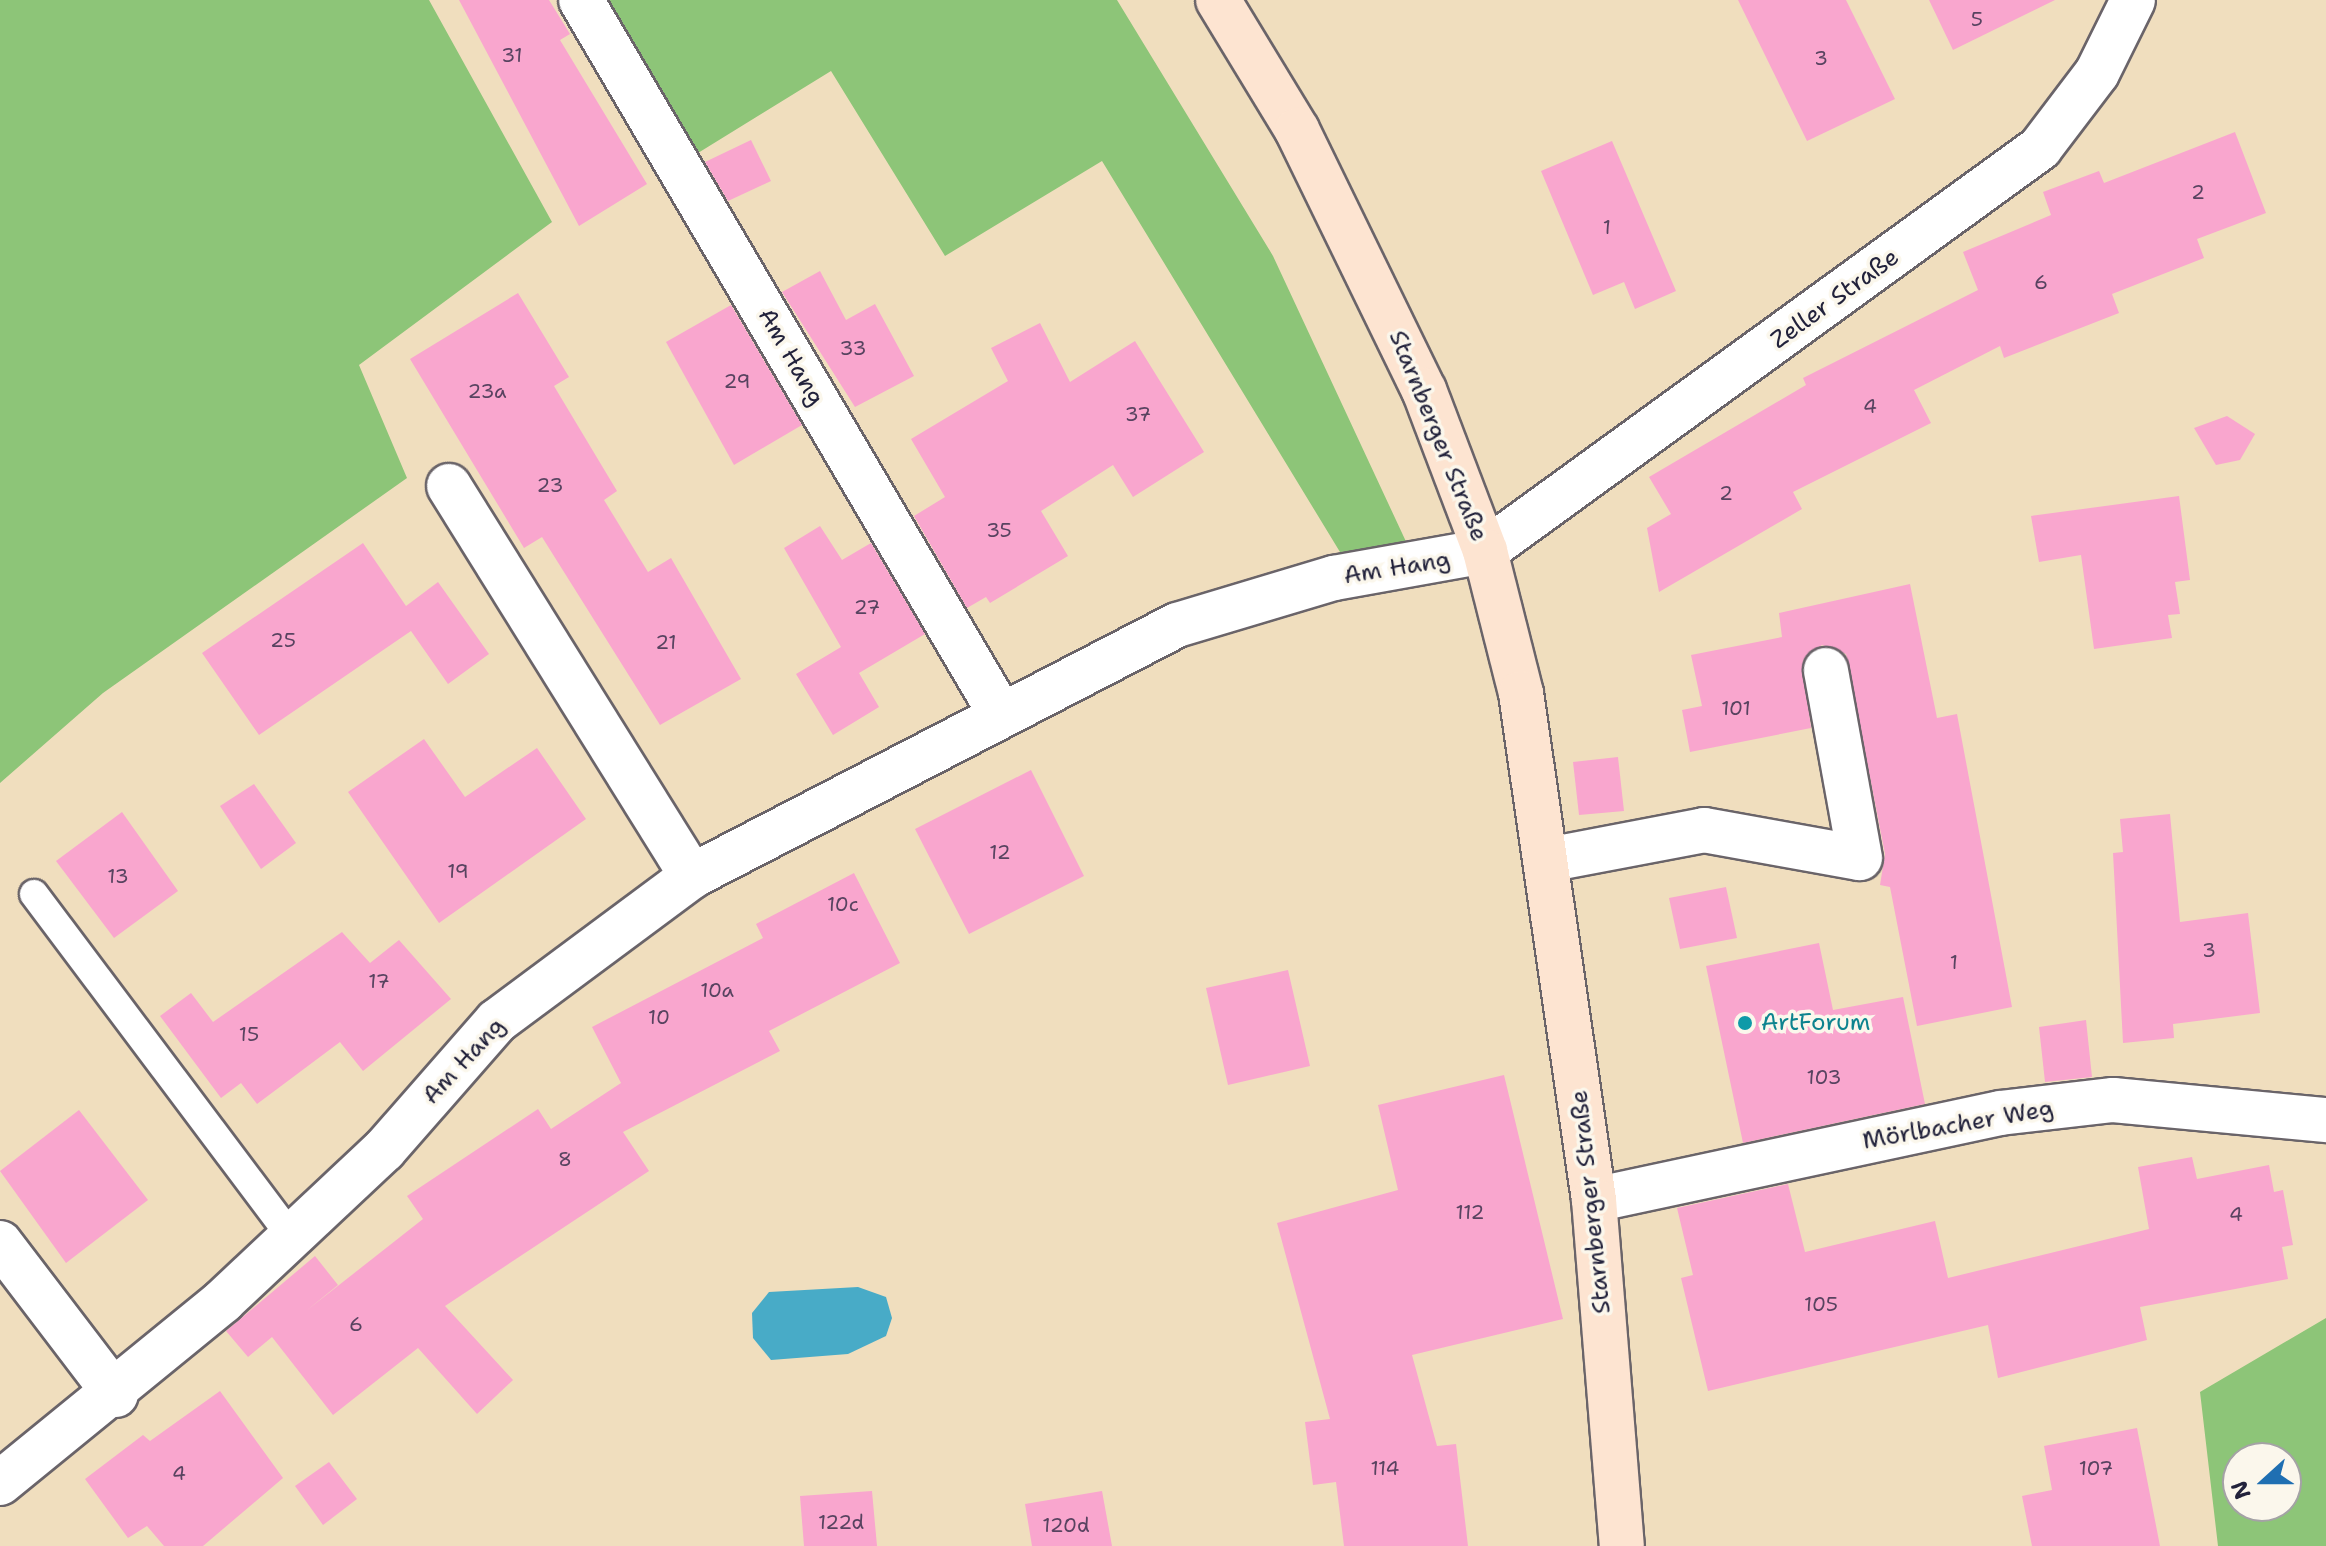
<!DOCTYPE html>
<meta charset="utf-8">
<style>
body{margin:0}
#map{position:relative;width:2326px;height:1546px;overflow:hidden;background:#f0debe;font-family:"Shantell Sans",sans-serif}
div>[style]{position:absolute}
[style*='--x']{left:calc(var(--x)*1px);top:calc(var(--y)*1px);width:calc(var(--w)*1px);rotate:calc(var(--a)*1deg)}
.green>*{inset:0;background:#8dc578}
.water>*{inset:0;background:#48abc7}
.building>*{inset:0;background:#f9a6ce}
.roads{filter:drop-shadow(2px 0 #6a6469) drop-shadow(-2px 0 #6a6469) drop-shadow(0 2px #6a6469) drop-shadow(0 -2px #6a6469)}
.service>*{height:28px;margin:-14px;padding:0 14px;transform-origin:14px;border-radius:14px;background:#fff}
.minor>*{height:44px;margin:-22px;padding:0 22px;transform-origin:22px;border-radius:22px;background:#fff}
.secondary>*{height:44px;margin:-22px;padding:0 22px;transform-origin:22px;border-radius:22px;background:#fde4d1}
.dots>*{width:22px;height:22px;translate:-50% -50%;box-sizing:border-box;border:4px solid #fbf7ec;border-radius:50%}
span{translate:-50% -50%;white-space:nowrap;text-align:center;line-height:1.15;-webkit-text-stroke:7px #fbf7ec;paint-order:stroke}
.number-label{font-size:20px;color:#584360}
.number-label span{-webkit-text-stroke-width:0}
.street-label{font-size:24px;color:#22223b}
.culture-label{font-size:24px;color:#0d838f}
.left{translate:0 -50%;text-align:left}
.north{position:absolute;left:2222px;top:1442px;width:80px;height:80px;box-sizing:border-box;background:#fbf7ec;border:2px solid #a4a2a5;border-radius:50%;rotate:249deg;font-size:22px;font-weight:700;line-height:32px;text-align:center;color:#22223b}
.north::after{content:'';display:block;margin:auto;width:28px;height:36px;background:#1f6fb2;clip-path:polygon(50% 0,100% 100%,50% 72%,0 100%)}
</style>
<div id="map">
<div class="green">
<div style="clip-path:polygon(0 0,429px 0,552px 222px,359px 365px,407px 478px,103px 693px,0 783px)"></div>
<div style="clip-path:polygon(606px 0,1117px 0,1273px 256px,1409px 548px,1340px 552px,1102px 161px,945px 256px,831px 71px,698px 153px)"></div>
<div style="clip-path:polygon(evenodd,2326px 1318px,2326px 1546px,2218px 1546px,2200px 1392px,2326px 1318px,2238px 1458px,2286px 1458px,2286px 1506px,2238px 1506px,2238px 1458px)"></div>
</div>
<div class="water">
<div style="clip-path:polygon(858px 1287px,886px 1297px,892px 1318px,886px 1336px,848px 1354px,771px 1360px,753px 1338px,752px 1313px,769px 1292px)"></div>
</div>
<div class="building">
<div style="clip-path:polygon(459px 0,549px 0,570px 34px,560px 40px,647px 184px,579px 226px)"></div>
<div style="clip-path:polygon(1738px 0,1846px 0,1895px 99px,1807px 141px)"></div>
<div style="clip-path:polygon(1929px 0,2055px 0,1953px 50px)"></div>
<div style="clip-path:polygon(2235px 132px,2266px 213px,2197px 239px,2204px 258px,2112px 294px,2119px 313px,2004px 358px,2000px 346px,1914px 390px,1931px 423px,1793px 492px,1802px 509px,1659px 592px,1647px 528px,1671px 514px,1649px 477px,1806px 385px,1803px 378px,1978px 290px,1963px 252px,2051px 215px,2043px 192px,2099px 171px,2104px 183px)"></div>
<div style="clip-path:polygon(751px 140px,771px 181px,728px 201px,705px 162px)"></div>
<div style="clip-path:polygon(1612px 141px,1676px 291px,1635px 309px,1624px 282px,1593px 295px,1541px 171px)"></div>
<div style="clip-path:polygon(820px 271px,846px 320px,875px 304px,914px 376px,855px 407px,782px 292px)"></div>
<div style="clip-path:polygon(518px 293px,569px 377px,554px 386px,617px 491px,604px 500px,648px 572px,671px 558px,741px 679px,660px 725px,542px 537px,524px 548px,410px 359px)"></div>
<div style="clip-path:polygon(731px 305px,802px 425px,734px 465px,666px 342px)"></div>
<div style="clip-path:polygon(1040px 323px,1070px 382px,1135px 341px,1204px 452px,1133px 497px,1113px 465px,1041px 511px,1068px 556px,990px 603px,986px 597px,967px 608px,914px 516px,945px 497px,911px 439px,1008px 381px,991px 348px)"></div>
<div style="clip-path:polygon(2227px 416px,2255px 434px,2240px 460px,2216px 465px,2194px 428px)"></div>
<div style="clip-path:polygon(2179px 496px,2190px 580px,2175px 582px,2180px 614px,2168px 615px,2172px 638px,2094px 649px,2081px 555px,2039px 562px,2031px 516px)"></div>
<div style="clip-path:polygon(820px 526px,842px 560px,871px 543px,925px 634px,859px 673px,879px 707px,833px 735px,796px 674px,841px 647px,784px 548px)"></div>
<div style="clip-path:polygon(363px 543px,406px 606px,438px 582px,489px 654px,448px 684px,411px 631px,259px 735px,202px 653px)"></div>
<div style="clip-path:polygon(1910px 584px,1937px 718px,1957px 714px,2012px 1007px,1917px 1026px,1890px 887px,1880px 885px,1885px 854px,1846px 654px,1822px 645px,1803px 661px,1811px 728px,1690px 752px,1682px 710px,1702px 706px,1691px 655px,1782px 637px,1779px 613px)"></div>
<div style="clip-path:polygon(424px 739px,465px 797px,537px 748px,586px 819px,439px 923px,348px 792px)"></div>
<div style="clip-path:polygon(1618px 757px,1624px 811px,1579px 815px,1573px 762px)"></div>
<div style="clip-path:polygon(1031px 770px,1084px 876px,969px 934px,915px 829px)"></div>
<div style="clip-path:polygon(254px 784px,296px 843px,261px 869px,220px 806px)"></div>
<div style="clip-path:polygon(122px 812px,178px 891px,114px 938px,56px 861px)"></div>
<div style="clip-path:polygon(2170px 814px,2180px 922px,2248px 913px,2260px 1013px,2173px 1024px,2174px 1038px,2123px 1043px,2113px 853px,2123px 852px,2120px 819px)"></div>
<div style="clip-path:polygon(854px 873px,900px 963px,769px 1031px,780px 1051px,623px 1132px,649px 1171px,445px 1306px,513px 1380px,477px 1414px,418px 1348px,333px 1415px,272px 1337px,248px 1357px,226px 1331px,315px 1256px,338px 1285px,306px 1311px,423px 1219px,407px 1196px,538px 1109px,551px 1129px,621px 1083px,592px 1027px,763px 938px,756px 924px)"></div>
<div style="clip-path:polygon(1726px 887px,1737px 938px,1680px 949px,1669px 898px)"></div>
<div style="clip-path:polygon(342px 932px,370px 963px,399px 940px,451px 999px,363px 1071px,340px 1042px,257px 1104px,241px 1083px,221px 1098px,160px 1016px,191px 993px,213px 1022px)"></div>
<div style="clip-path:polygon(1819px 943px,1833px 1010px,1903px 997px,1925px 1104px,1743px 1143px,1706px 966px)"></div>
<div style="clip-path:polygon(1288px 970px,1310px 1066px,1228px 1085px,1206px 988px)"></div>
<div style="clip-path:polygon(2086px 1020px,2092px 1077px,2045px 1082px,2039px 1027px)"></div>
<div style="clip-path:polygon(1504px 1075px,1563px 1319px,1412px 1355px,1437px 1446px,1456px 1444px,1468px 1546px,1344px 1546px,1336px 1482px,1313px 1485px,1305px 1422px,1330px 1419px,1277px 1223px,1398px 1190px,1378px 1105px)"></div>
<div style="clip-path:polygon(79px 1110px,148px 1200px,66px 1263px,0 1171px)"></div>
<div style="clip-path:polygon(2192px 1157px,2197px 1179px,2269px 1165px,2274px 1192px,2283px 1190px,2293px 1245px,2282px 1247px,2288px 1279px,2140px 1307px,2147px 1340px,1998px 1378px,1988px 1325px,1708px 1391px,1681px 1278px,1693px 1275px,1677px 1208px,1788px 1184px,1805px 1252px,1935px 1221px,1948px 1278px,2149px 1229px,2138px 1167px)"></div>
<div style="clip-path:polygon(220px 1391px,283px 1478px,203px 1546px,164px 1546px,147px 1526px,128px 1538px,85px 1479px,143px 1435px,150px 1441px)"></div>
<div style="clip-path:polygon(2137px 1428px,2160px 1546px,2032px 1546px,2022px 1496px,2052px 1490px,2044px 1446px)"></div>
<div style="clip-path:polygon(329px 1462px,357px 1499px,323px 1525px,295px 1486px)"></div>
<div style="clip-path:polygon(872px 1491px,877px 1546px,804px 1546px,800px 1496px)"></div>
<div style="clip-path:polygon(1102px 1491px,1112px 1546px,1032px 1546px,1025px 1504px)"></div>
</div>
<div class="roads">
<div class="service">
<div style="--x:34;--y:894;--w:429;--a:53.1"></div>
</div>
<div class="minor">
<div style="--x:581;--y:0;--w:827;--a:59.56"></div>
<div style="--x:449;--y:486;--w:460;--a:58.1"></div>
<div style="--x:1547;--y:860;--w:160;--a:-10.8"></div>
<div style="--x:1704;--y:830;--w:158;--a:10.2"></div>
<div style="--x:1860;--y:858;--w:191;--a:-100.3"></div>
<div style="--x:1594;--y:1200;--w:415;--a:-12.1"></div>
<div style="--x:2000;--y:1113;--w:114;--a:-6.6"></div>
<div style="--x:2113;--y:1100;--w:214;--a:5.4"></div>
<div style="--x:0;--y:1243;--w:191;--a:52.7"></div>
<div style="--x:0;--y:1483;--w:288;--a:-39.2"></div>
<div style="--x:223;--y:1301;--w:221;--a:-43.2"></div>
<div style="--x:384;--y:1150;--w:171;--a:-48.8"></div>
<div style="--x:497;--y:1021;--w:243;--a:-36.6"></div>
<div style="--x:692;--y:876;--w:546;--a:-27.36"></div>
<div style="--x:1177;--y:625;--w:164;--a:-16.7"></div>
<div style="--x:1334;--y:578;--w:153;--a:-10.1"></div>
<div style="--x:1485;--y:551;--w:686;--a:-35.98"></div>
<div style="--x:2040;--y:148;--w:94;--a:-52.8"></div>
<div style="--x:2097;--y:73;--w:81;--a:-63.7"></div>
</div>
<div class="secondary">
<div style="--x:1218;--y:0;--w:152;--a:58.7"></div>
<div style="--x:1297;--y:130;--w:289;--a:64"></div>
<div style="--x:1424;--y:390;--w:172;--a:69.2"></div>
<div style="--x:1485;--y:551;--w:146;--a:75.8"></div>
<div style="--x:1521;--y:693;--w:512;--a:81.81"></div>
<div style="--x:1594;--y:1200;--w:347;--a:85.4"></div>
</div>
</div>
<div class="dots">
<div style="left:1745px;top:1023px;background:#0f9aa8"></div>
</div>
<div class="number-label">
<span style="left:1977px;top:19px">5</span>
<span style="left:512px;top:55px">31</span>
<span style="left:1821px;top:58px">3</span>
<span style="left:2198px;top:192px">2</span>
<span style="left:1607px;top:227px">1</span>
<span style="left:2041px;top:282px">6</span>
<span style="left:853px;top:348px">33</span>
<span style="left:737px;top:381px">29</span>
<span style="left:487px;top:391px">23a</span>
<span style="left:1870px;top:406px">4</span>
<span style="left:1138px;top:414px">37</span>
<span style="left:550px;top:485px">23</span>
<span style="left:1726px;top:493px">2</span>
<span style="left:999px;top:530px">35</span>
<span style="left:867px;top:607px">27</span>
<span style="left:283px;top:640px">25</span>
<span style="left:666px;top:642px">21</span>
<span style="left:1736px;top:708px">101</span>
<span style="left:1000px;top:852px">12</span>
<span style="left:458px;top:871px">19</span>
<span style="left:118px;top:876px">13</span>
<span style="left:843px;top:904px">10c</span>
<span style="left:2209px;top:950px">3</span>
<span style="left:1954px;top:962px">1</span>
<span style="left:379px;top:981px">17</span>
<span style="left:717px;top:990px">10a</span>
<span style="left:659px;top:1017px">10</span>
<span style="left:249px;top:1034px">15</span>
<span style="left:1824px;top:1077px">103</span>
<span style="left:565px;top:1159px">8</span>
<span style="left:1470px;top:1212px">112</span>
<span style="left:2236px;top:1214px">4</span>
<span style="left:1821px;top:1304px">105</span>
<span style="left:356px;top:1324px">6</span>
<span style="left:1385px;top:1468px">114</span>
<span style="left:2096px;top:1468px">107</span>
<span style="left:179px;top:1473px">4</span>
<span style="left:841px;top:1522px">122d</span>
<span style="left:1066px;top:1525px">120d</span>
</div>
<div class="street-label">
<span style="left:1835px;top:299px;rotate:-36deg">Zeller Straße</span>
<span style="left:791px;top:357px;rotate:60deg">Am Hang</span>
<span style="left:1438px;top:436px;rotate:68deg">Starnberger Straße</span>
<span style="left:1397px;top:568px;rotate:-9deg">Am Hang</span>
<span style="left:464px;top:1061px;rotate:-47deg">Am Hang</span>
<span style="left:1958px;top:1125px;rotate:-10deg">Mörlbacher Weg</span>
<span style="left:1591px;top:1202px;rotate:-96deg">Starnberger Straße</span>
</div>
<div class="culture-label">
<span class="left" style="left:1761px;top:1023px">ArtForum</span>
</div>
<div class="north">N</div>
</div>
